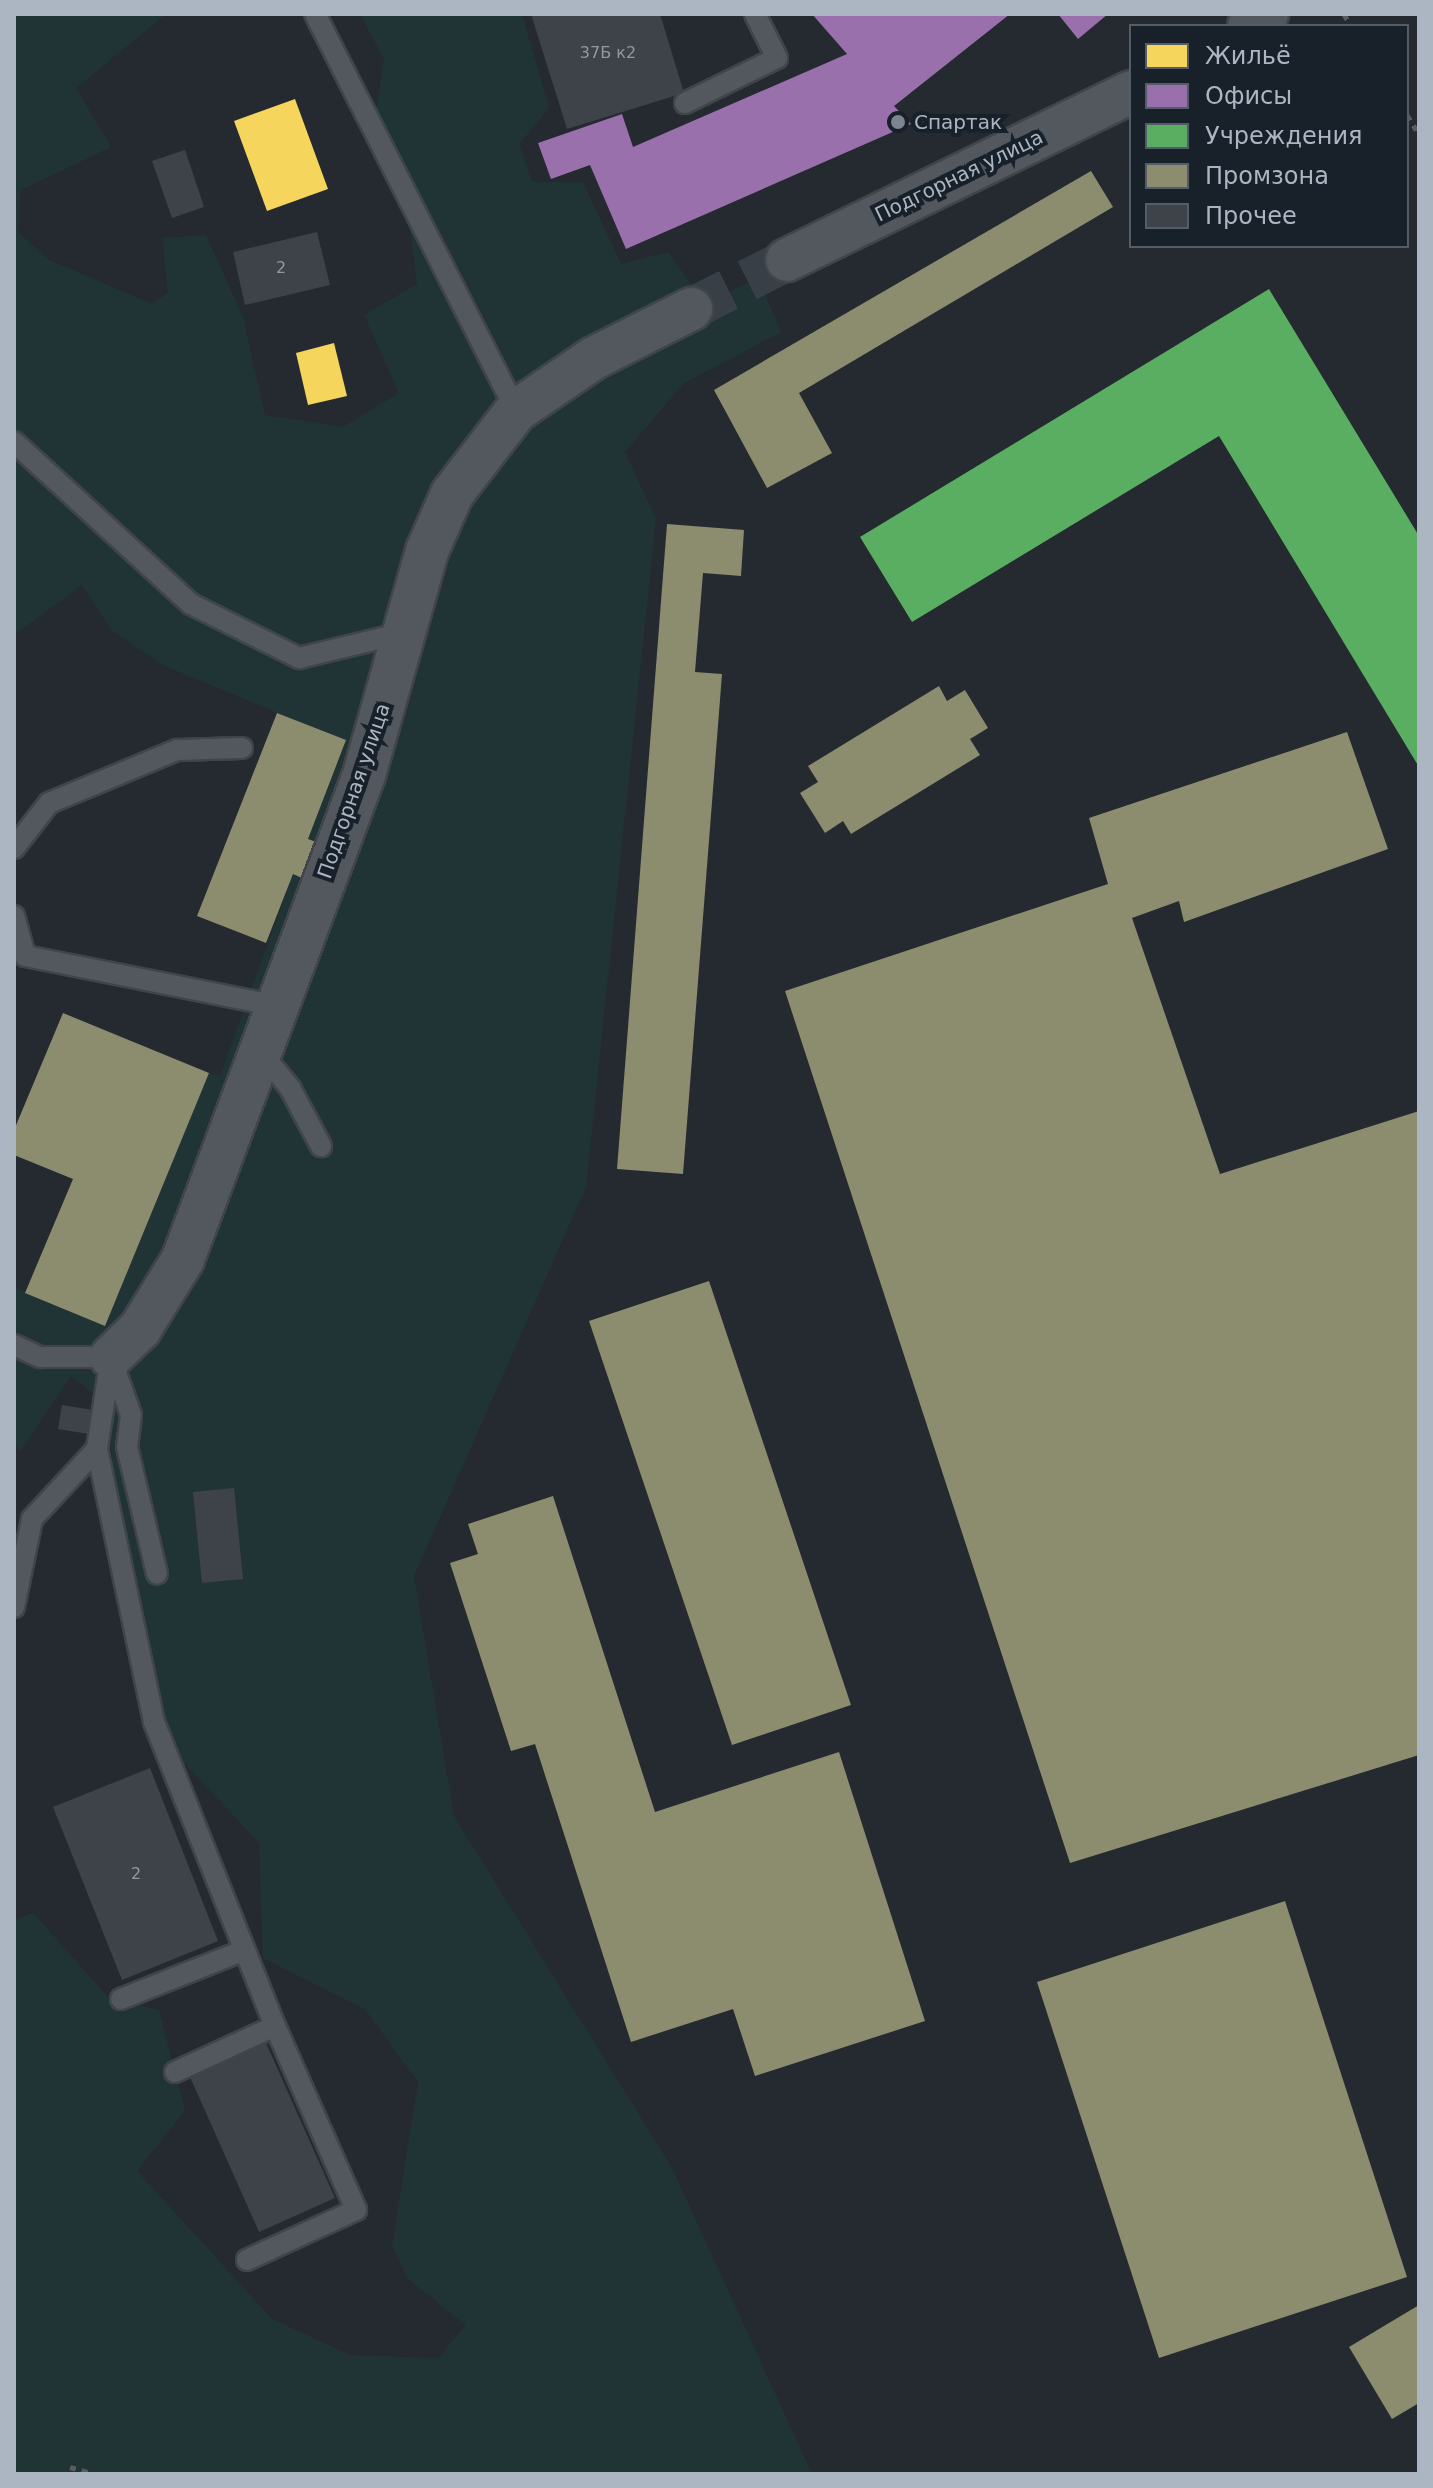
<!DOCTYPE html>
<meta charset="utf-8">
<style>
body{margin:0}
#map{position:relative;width:1433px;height:2488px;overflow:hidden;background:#242a30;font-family:"DejaVu Sans",sans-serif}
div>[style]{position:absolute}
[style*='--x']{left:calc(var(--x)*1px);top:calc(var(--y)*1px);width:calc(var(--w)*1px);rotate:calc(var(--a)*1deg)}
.green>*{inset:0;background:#213435}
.homes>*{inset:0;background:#f6d55c}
.offices>*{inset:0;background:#9970ab}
.public>*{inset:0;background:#5aae61}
.industry>*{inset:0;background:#8c8c6e}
.building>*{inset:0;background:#3e4349}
.street-tunnel>*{height:42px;margin-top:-21px;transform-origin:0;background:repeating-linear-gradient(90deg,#383f46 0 42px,transparent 0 63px)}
.path>*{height:5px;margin-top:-2.5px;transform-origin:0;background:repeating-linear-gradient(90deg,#565c62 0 6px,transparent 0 12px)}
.roads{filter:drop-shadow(2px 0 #404549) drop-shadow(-2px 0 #404549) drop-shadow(0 2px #404549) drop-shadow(0 -2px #404549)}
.lane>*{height:20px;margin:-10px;padding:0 10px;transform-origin:10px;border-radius:10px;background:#53585f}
.street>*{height:42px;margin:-21px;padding:0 21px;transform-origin:21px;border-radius:21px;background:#53585f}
.dots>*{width:22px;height:22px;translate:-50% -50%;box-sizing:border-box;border:4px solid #18202a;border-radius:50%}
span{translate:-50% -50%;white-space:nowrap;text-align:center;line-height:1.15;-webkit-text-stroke:8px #18202a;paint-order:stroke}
.number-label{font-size:16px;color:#9099a4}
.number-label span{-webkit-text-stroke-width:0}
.poi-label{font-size:20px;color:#acb6c3}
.left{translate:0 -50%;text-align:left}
.street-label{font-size:20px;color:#acb6c3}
.frame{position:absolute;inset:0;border:16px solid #acb6c3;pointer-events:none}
.legend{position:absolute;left:1129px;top:24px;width:280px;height:224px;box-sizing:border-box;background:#18202a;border:2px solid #535c67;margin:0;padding:10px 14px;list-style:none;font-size:24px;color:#acb6c3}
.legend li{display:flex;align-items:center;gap:16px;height:40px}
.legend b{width:40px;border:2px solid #535c67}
</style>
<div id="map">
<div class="green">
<div style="clip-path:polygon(14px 14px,166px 14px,76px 88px,111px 147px,21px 190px,18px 232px,49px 260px,152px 304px,168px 293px,162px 238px,206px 235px,243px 317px,265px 415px,343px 427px,399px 393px,364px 315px,417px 284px,405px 190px,373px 133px,384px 59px,360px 14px,522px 14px,549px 108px,519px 144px,532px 182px,583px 182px,621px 264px,668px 252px,705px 303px,758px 278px,781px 332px,684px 383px,625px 452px,656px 519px,586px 1187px,414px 1576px,454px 1816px,672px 2168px,812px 2474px,14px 2474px,14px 1920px,33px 1913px,109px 1998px,159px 2010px,185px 2110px,137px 2171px,272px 2319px,350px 2355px,438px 2358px,466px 2325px,407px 2278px,392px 2245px,418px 2082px,365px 2009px,263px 1958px,259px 1843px,163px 1740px,129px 1620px,106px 1403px,71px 1376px,20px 1451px,14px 1445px,14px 1287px,105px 1325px,209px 1073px,220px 1076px,293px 874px,302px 878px,308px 839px,346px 741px,165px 666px,111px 630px,82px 585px,14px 635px)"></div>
</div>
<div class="homes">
<div style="clip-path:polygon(295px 99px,328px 189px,267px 211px,234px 121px)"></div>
<div style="clip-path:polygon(334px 343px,347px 396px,308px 405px,296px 353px)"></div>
</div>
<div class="offices">
<div style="clip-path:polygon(812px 14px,1010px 14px,894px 106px,911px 124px,626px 249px,590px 165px,551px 179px,538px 143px,622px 114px,633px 147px,847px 54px)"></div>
<div style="clip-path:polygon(1058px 14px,1108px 14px,1078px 39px)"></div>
</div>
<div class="public">
<div style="clip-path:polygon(1269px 289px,1419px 536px,1419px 767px,1219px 436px,912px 622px,860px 537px)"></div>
</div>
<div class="industry">
<div style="clip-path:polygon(1091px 171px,1113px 207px,799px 393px,832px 453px,767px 488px,714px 390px)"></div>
<div style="clip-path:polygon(667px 524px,744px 530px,741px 576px,703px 573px,695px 672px,722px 674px,683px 1174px,617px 1169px)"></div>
<div style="clip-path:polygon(939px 686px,947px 701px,965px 690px,988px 728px,970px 739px,980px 755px,851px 834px,843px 821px,825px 833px,800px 793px,818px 782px,808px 766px)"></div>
<div style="clip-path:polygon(277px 713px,346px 740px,308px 839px,316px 842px,302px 878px,293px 874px,266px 943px,197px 916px)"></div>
<div style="clip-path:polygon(1347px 732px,1388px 849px,1184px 922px,1179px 901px,1132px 918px,1220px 1174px,1419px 1111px,1419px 1755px,1070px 1863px,785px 991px,1108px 884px,1089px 818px)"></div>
<div style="clip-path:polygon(63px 1013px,209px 1073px,105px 1326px,25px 1293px,73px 1179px,14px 1155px,14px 1130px)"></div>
<div style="clip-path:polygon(709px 1281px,851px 1705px,732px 1745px,589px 1321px)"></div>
<div style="clip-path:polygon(553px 1496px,655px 1812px,839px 1752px,925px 2021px,755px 2076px,733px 2009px,631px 2042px,535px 1744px,511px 1751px,450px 1563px,478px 1554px,468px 1524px)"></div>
<div style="clip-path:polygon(1285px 1901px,1407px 2277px,1159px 2358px,1037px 1982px)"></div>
<div style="clip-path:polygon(1419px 2305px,1419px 2403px,1392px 2419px,1349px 2347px)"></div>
</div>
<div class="building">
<div style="clip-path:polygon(531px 14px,660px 14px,684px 93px,567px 129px)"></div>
<div style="clip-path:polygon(185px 150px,204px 207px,172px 218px,152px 161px)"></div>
<div style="clip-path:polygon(317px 232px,330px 285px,245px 305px,233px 252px)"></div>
<div style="clip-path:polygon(62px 1405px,93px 1410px,89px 1434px,58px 1429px)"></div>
<div style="clip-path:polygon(234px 1488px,243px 1579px,202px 1583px,193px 1492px)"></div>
<div style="clip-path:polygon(150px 1768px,218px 1941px,122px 1980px,53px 1807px)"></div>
<div style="clip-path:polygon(266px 2043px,335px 2198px,259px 2232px,190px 2077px)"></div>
</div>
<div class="street-tunnel">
<div style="--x:691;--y:309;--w:108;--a:-27"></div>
</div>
<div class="path">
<div style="--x:1344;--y:14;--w:14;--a:60"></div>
<div style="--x:1407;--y:115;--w:22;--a:58"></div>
<div style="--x:70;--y:2467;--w:26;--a:16"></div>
</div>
<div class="roads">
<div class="lane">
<div style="--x:315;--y:14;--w:445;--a:63.1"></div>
<div style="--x:685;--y:103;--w:102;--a:-26.1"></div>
<div style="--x:777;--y:58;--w:49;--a:-116.6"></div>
<div style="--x:14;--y:442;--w:240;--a:42.5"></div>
<div style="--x:191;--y:604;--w:121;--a:26.6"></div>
<div style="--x:299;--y:658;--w:107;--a:-13.5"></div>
<div style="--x:14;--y:848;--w:57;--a:-52.1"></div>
<div style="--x:49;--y:803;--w:139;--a:-22.5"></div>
<div style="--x:177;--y:750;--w:65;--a:-1.8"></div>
<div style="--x:14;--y:916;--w:41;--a:74.6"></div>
<div style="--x:25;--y:956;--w:257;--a:11.2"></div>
<div style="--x:260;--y:1051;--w:48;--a:51"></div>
<div style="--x:290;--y:1088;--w:66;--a:61.9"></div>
<div style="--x:14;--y:1345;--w:29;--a:25"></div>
<div style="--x:40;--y:1357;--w:71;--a:0"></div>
<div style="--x:111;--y:1357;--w:93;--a:98.7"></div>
<div style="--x:97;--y:1449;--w:279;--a:78.2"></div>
<div style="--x:154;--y:1722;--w:327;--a:68.3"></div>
<div style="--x:275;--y:2026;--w:201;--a:66.2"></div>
<div style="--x:356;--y:2210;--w:120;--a:155.4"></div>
<div style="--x:112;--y:1361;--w:57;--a:70.6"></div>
<div style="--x:131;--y:1415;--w:32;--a:97"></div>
<div style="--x:127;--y:1447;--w:130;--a:76.7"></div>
<div style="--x:14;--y:1607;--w:90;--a:-78.4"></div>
<div style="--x:32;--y:1519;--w:96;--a:-47.1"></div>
<div style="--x:121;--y:1999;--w:133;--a:-21.6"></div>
<div style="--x:175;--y:2072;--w:110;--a:-24.7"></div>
</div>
<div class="street">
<div style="--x:1249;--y:26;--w:22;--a:-34"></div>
<div style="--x:787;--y:260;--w:383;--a:-26"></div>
<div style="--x:111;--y:1357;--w:40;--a:-44"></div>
<div style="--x:140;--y:1329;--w:82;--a:-58.4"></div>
<div style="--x:183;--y:1259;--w:517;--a:-69.5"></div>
<div style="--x:364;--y:775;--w:233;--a:-74.3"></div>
<div style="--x:427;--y:551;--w:62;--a:-66.3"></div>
<div style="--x:452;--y:494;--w:105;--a:-52.4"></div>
<div style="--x:516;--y:411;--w:94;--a:-34.2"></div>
<div style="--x:594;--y:358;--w:109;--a:-26.8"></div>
</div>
</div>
<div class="dots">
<div style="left:898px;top:122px;background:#7c8590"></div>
</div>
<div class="number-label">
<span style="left:608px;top:53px">37Б к2</span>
<span style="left:281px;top:268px">2</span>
<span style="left:136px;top:1874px">2</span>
</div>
<div class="poi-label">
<span class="left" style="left:914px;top:122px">Спартак</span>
</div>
<div class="street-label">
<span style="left:959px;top:176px;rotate:-26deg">Подгорная улица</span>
<span style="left:354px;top:791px;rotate:-71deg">Подгорная улица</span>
</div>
<div class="frame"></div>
<ul class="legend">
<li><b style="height:22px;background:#f6d55c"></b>Жильё</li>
<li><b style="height:22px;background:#9970ab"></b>Офисы</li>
<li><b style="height:22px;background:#5aae61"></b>Учреждения</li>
<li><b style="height:22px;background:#8c8c6e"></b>Промзона</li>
<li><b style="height:22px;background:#3e4349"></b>Прочее</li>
</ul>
</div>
